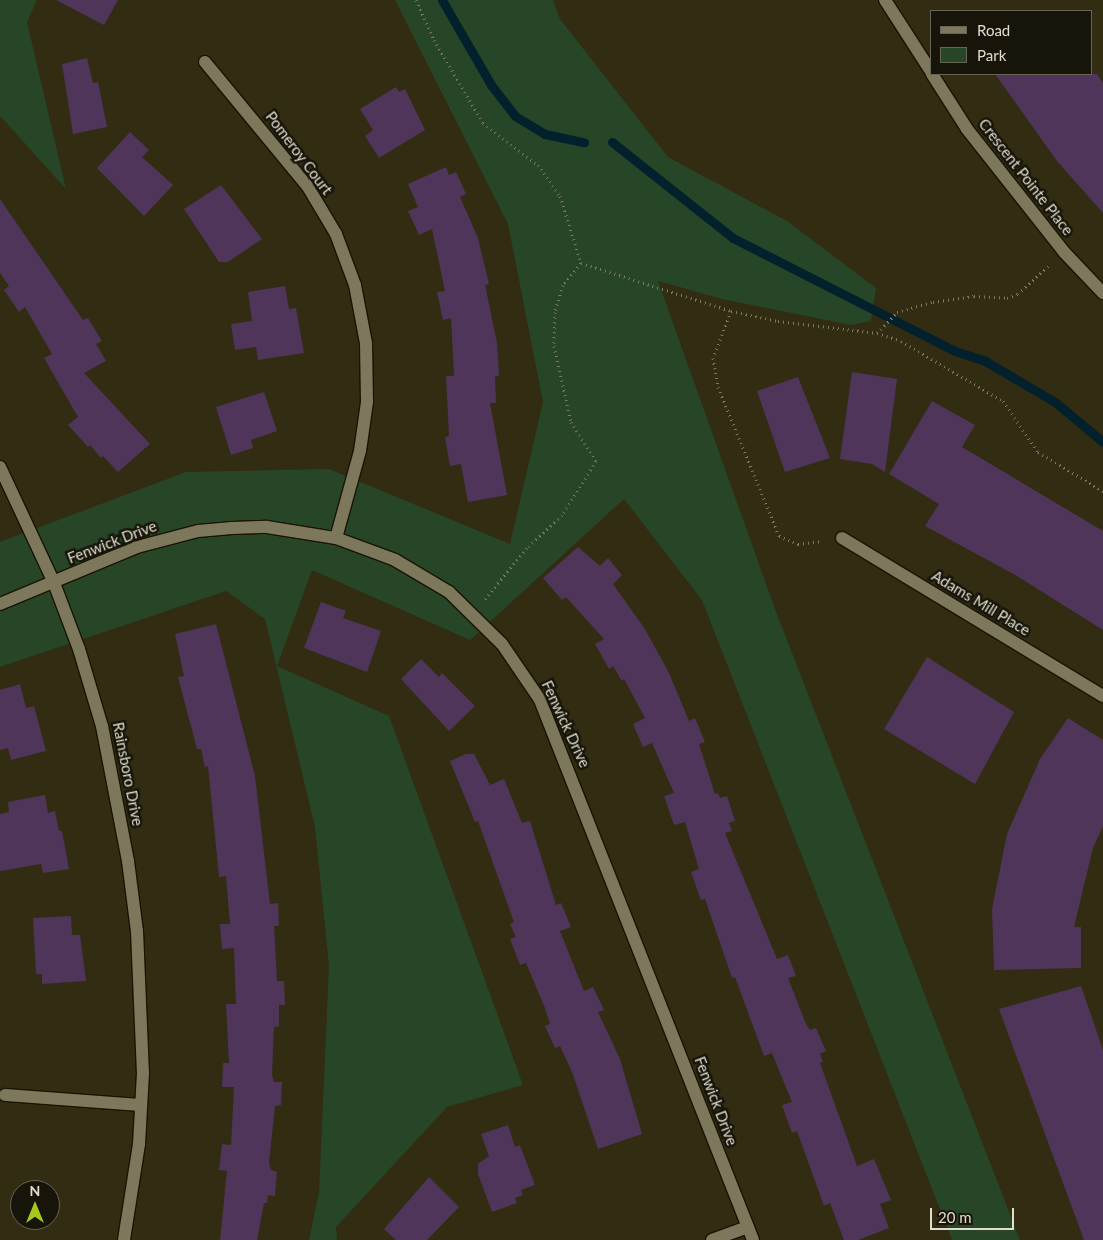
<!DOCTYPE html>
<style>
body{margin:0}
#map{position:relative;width:1103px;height:1240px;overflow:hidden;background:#312c12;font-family:Lato,sans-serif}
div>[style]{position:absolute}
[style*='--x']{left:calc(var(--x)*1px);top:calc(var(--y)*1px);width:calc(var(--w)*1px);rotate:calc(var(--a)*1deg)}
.green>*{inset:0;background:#274527}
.stream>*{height:9px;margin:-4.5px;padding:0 4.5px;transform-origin:4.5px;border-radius:4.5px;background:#02212c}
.building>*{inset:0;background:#4f355a}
.path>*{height:3px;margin-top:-1.5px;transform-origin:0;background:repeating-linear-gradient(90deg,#7d7964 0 1px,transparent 0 5px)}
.roads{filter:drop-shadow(1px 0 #191400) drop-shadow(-1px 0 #191400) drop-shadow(0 1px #191400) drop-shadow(0 -1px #191400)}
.minor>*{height:12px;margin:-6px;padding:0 6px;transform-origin:6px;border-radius:6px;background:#7d785c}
span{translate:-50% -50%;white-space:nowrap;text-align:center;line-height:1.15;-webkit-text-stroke:5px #171409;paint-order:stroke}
.street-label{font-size:15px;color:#e0ddce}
.legend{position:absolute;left:930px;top:10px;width:162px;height:65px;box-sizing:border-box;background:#171409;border:1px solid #676458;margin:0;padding:6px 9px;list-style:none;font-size:15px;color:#e0ddce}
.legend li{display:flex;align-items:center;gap:10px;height:25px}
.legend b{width:25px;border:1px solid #676458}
.north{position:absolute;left:10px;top:1180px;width:50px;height:50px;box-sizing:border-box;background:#171409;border:1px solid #676458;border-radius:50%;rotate:0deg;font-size:14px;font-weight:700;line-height:20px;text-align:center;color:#e0ddce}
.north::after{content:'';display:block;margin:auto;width:18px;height:22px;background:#a8c71c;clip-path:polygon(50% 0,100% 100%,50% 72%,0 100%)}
.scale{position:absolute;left:930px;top:1208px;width:84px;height:22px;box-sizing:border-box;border:2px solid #e0ddce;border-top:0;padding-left:6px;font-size:15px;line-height:18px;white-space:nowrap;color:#e0ddce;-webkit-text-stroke:4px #171409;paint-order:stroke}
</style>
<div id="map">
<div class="green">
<div style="clip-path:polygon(0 0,37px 0,27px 22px,66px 189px,0 116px)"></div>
<div style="clip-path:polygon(395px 0,553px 0,560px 19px,668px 157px,787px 221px,876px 288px,871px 321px,851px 325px,722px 299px,658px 281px,775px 609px,1020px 1240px,952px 1240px,702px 600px,624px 499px,470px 640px,312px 570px,277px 666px,389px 716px,523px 1085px,447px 1107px,336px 1227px,337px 1240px,309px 1240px,319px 1192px,329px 966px,315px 827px,265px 619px,226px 591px,0 667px,0 542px,186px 472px,329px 469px,510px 544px,543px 402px,508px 224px)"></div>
</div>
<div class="stream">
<div style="--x:442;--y:0;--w:98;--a:60"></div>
<div style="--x:491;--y:85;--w:39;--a:52"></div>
<div style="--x:515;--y:116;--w:35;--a:31"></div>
<div style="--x:545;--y:134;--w:40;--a:12"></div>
<div style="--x:612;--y:142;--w:154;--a:38.4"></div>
<div style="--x:733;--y:238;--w:249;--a:27"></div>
<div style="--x:955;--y:351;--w:32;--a:18"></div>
<div style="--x:985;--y:361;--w:81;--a:30.4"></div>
<div style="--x:1055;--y:402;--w:62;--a:39.8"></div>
</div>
<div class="building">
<div style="clip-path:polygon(56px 0,118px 0,104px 25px)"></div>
<div style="clip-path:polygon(87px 58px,93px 83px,98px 82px,107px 127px,73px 134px,62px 64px)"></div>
<div style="clip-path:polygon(995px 74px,1097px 74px,1103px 83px,1103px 213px,1057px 161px)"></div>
<div style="clip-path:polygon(396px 87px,399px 92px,405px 89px,425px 130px,379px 158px,365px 136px,373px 130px,360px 109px)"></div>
<div style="clip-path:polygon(130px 132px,149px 150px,142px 157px,173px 185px,144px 216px,97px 168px)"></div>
<div style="clip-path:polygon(446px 167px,449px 175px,456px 172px,466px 194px,460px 197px,478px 238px,489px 284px,485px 285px,497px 343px,499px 376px,495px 376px,496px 403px,490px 403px,507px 495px,468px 502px,461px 464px,450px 466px,445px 437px,449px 436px,446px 376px,454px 376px,451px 318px,443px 320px,437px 292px,445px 291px,432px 229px,419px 235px,408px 211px,418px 207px,408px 184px)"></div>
<div style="clip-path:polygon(221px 185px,262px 239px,228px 262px,219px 262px,184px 209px)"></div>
<div style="clip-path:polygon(0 199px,83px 320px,88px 318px,102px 341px,96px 344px,106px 361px,84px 373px,150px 444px,118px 472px,103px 456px,101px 458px,90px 445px,88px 447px,68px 425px,78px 417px,44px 358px,52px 354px,25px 307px,19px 312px,4px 290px,9px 286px,0 273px)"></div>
<div style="clip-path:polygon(285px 286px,289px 309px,296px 308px,304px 353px,258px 360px,256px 347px,235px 350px,231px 324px,252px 321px,248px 292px)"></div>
<div style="clip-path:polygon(852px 372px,897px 379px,885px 472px,872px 464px,840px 459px)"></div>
<div style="clip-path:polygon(798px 377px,830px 458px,785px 472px,757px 391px)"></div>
<div style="clip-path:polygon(264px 392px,277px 431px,251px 440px,253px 448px,231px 455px,216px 407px)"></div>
<div style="clip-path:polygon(932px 401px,975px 425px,962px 447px,1103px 531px,1103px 630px,1017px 576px,925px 526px,939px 504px,889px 474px)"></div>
<div style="clip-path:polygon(578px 547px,600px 566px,608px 558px,622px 575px,613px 584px,645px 629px,669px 673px,689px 721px,695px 718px,705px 742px,699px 744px,715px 794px,718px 793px,720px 798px,727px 796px,735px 821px,729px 823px,732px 831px,725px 833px,777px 959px,788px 955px,796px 976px,788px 978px,806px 1024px,810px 1030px,816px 1028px,826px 1051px,820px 1054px,823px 1062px,820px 1063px,857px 1166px,874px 1159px,891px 1200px,880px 1204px,889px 1228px,858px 1240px,844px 1240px,830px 1203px,824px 1206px,797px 1131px,792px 1133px,782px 1105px,792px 1102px,772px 1053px,764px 1056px,735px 977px,732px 978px,705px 899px,701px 900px,691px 872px,699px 869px,685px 822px,674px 825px,664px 796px,674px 793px,652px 743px,643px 747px,633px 724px,645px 718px,624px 679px,622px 681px,613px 666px,609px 669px,595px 644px,604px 639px,566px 597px,562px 600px,543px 578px)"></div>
<div style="clip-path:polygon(321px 602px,346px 611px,343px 618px,381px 631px,367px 672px,304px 648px)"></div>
<div style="clip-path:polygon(216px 624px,255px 776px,270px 904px,278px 903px,279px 926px,274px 926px,277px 981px,284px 981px,285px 1005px,279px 1005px,279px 1026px,274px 1027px,272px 1075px,274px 1082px,282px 1082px,281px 1105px,275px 1106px,269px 1163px,271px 1170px,277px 1172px,275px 1196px,268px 1195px,267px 1203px,264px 1203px,257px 1240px,220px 1240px,227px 1171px,219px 1170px,222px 1144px,231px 1145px,234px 1087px,222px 1087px,223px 1063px,229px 1063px,226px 1004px,236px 1004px,234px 948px,222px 949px,220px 924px,230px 924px,226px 876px,219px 877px,208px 766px,205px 767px,201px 749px,197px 749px,178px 677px,184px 676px,175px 634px)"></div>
<div style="clip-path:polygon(927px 657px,1014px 712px,975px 784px,884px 729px)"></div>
<div style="clip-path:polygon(421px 659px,439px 677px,442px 673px,475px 706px,449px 731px,401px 679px)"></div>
<div style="clip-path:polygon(20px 684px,26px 708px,34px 706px,46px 751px,11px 760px,8px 748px,0 750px,0 690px)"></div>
<div style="clip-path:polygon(1068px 718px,1103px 740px,1103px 826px,1093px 848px,1074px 927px,1081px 927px,1081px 968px,994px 970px,992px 909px,1007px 834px,1040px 759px)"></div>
<div style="clip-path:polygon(466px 754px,474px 754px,490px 785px,504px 779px,522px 823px,530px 821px,556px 905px,561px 903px,571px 927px,560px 931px,584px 991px,593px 987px,604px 1010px,598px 1012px,620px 1059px,642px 1134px,598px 1149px,572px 1072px,560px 1046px,555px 1048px,545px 1026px,550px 1024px,545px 1008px,526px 963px,520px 965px,510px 939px,516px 937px,510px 924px,514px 922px,478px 821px,475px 822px,450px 761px)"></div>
<div style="clip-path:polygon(45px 795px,48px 813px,55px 811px,59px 831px,62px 831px,69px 869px,43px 873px,41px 864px,0 871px,0 814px,9px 812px,8px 802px)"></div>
<div style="clip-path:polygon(71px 916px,72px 935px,80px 935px,86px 981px,42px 984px,42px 974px,36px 974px,33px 918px)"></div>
<div style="clip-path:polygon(1081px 986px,1103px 1050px,1103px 1240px,1084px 1240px,999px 1009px)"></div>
<div style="clip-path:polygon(508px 1125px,515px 1147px,520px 1145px,535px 1185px,521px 1190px,523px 1195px,515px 1198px,517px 1203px,492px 1212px,478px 1174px,478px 1164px,489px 1156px,481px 1134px)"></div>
<div style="clip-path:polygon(429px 1177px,459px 1207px,427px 1240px,396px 1240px,384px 1229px)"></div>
</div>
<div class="path">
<div style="--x:416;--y:0;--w:44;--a:65.8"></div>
<div style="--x:434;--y:40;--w:96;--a:59.4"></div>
<div style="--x:483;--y:123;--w:69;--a:37.4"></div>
<div style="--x:538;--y:165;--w:38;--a:55"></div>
<div style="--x:560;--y:196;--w:70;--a:72.6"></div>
<div style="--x:581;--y:263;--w:28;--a:129"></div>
<div style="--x:563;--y:285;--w:28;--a:107"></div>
<div style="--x:555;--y:312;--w:34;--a:92"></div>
<div style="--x:554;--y:346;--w:78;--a:77.4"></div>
<div style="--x:571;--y:422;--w:46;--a:57.3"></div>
<div style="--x:596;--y:461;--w:64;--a:122.2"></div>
<div style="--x:562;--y:515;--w:48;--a:136.7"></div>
<div style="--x:527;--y:548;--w:67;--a:129.6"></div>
<div style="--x:581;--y:263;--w:157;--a:17.7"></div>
<div style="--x:731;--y:311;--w:48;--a:12"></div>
<div style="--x:778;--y:321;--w:100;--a:6.9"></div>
<div style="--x:877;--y:333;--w:25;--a:18"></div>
<div style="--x:901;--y:341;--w:118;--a:30.5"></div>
<div style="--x:1003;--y:401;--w:62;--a:55.5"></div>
<div style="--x:1038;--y:452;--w:76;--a:31"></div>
<div style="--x:731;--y:311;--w:50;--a:111"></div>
<div style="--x:713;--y:358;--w:29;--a:80"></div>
<div style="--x:718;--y:387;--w:161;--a:67.7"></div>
<div style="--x:779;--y:536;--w:21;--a:23"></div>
<div style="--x:798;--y:544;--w:24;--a:-7"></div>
<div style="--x:877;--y:333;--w:29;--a:-46"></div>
<div style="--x:897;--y:312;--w:37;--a:-16"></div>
<div style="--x:933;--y:302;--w:41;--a:-8.3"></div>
<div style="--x:974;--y:296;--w:33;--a:3"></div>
<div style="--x:1007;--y:298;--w:12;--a:-20"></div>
<div style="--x:1018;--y:294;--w:42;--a:-43.1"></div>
</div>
<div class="roads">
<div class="minor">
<div style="--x:885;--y:0;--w:87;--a:57.2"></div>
<div style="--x:205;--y:62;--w:162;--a:50.5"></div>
<div style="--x:308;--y:187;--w:55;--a:59.2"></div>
<div style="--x:336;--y:234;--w:54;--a:69.6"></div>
<div style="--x:355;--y:285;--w:59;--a:79.3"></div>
<div style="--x:366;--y:343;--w:59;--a:89"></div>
<div style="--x:367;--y:402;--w:49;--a:98.1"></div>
<div style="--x:360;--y:451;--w:90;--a:105.4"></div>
<div style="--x:932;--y:74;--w:65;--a:57.5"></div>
<div style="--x:967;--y:129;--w:157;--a:51.7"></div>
<div style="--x:1064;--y:252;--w:57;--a:46.4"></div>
<div style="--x:0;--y:467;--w:128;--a:65"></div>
<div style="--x:54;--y:583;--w:71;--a:69.3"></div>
<div style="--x:79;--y:649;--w:80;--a:73.4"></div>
<div style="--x:102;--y:726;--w:137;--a:79.1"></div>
<div style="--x:128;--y:861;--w:71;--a:82.7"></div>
<div style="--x:137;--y:931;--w:142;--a:87.6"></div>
<div style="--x:143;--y:1073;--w:71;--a:93.2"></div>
<div style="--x:139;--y:1144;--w:97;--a:98.9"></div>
<div style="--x:842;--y:538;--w:305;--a:31.2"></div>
<div style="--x:0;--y:604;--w:148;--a:-22.6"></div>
<div style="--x:137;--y:547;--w:63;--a:-14.7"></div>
<div style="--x:198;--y:531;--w:34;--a:-5"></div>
<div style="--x:232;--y:528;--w:35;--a:-2"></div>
<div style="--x:267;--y:527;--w:70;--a:9.1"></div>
<div style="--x:336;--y:538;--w:63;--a:20.4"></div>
<div style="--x:395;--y:560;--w:63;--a:30.7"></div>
<div style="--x:449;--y:592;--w:74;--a:44.5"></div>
<div style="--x:502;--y:644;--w:68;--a:55.8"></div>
<div style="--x:540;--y:700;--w:580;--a:68.47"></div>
<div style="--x:5;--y:1095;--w:136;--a:4.2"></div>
<div style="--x:712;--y:1240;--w:38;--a:-20"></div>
</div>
</div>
<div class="street-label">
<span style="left:299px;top:153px;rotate:53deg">Pomeroy Court</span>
<span style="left:1026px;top:177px;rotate:52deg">Crescent Pointe Place</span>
<span style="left:112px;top:542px;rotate:-21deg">Fenwick Drive</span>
<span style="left:981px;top:603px;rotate:31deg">Adams Mill Place</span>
<span style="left:566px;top:724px;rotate:65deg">Fenwick Drive</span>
<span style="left:128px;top:774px;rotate:79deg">Rainsboro Drive</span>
<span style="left:716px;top:1101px;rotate:69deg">Fenwick Drive</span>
</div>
<ul class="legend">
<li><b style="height:6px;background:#7d785c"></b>Road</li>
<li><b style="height:14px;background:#274527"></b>Park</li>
</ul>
<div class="north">N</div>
<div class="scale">20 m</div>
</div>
